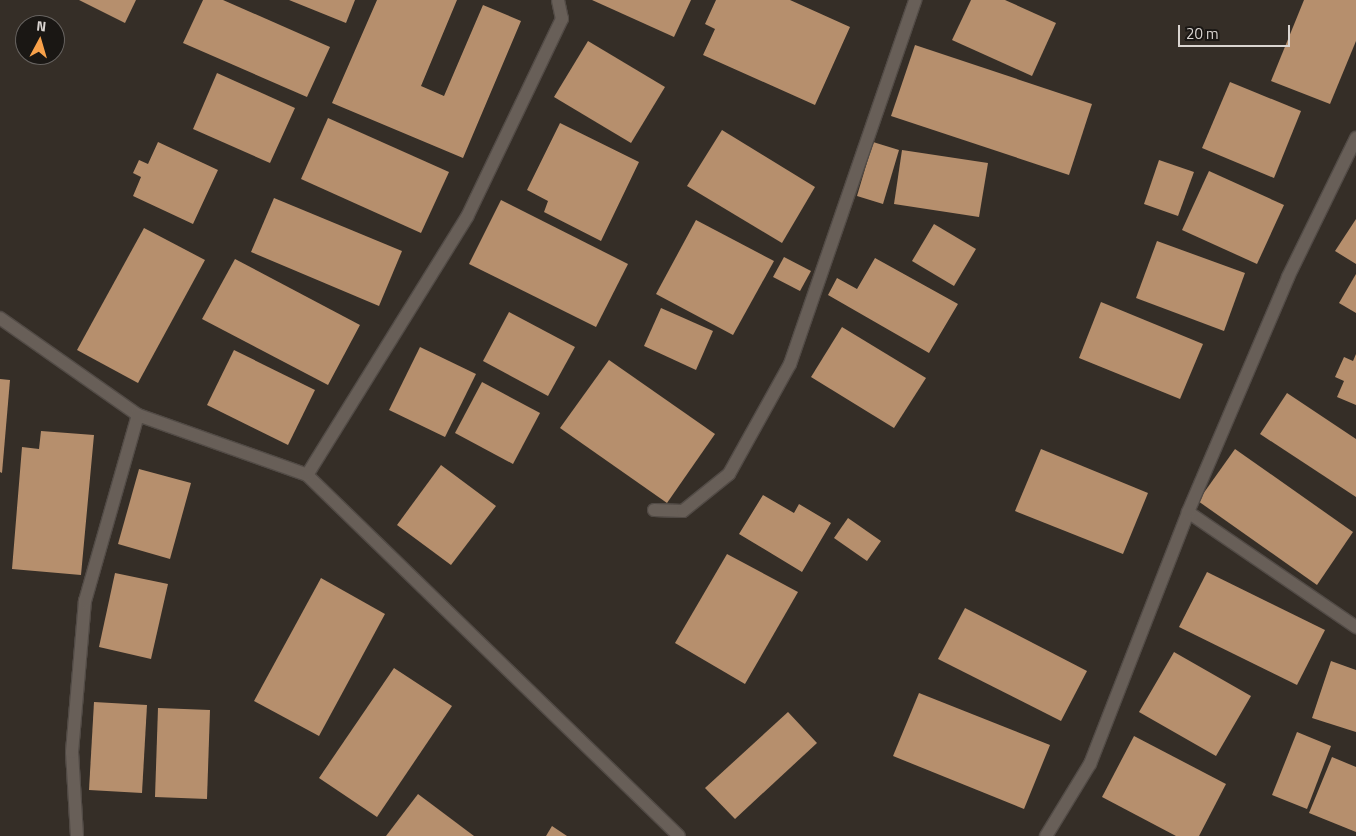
<!DOCTYPE html>
<style>
body{margin:0}
#map{position:relative;width:1356px;height:836px;overflow:hidden;background:#352e27;font-family:"Titillium Web",sans-serif}
div>[style]{position:absolute}
[style*='--x']{left:calc(var(--x)*1px);top:calc(var(--y)*1px);width:calc(var(--w)*1px);rotate:calc(var(--a)*1deg)}
.building>*{inset:0;background:#b68f6d}
.roads{filter:drop-shadow(1px 0 #524b46) drop-shadow(-1px 0 #524b46) drop-shadow(0 1px #524b46) drop-shadow(0 -1px #524b46)}
.street>*{height:12px;margin:-6px;padding:0 6px;transform-origin:6px;border-radius:6px;background:#685f58}
span{translate:-50% -50%;white-space:nowrap;text-align:center;line-height:1.15;-webkit-text-stroke:5px #1a1714;paint-order:stroke}
.north{position:absolute;left:15px;top:15px;width:50px;height:50px;box-sizing:border-box;background:#1a1714;border:1px solid #676360;border-radius:50%;rotate:6deg;font-size:14px;font-weight:700;line-height:20px;text-align:center;color:#dad5d1}
.north::after{content:'';display:block;margin:auto;width:18px;height:22px;background:#f8a14a;clip-path:polygon(50% 0,100% 100%,50% 72%,0 100%)}
.scale{position:absolute;left:1178px;top:25px;width:112px;height:22px;box-sizing:border-box;border:2px solid #dad5d1;border-top:0;padding-left:6px;font-size:15px;line-height:18px;white-space:nowrap;color:#dad5d1;-webkit-text-stroke:4px #1a1714;paint-order:stroke}
</style>
<div id="map">
<div class="building">
<div style="clip-path:polygon(79px 0,136px 0,125px 23px)"></div>
<div style="clip-path:polygon(203px 0,223px 0,330px 47px,307px 97px,183px 43px)"></div>
<div style="clip-path:polygon(289px 0,355px 0,346px 23px)"></div>
<div style="clip-path:polygon(377px 0,457px 0,421px 86px,444px 96px,483px 5px,521px 21px,463px 158px,332px 103px)"></div>
<div style="clip-path:polygon(592px 0,691px 0,674px 37px)"></div>
<div style="clip-path:polygon(716px 0,790px 0,850px 27px,815px 105px,703px 55px,715px 29px,705px 24px)"></div>
<div style="clip-path:polygon(971px 0,1005px 0,1056px 23px,1032px 76px,952px 40px)"></div>
<div style="clip-path:polygon(1304px 0,1356px 0,1356px 41px,1330px 104px,1271px 81px)"></div>
<div style="clip-path:polygon(588px 41px,665px 87px,631px 143px,554px 97px)"></div>
<div style="clip-path:polygon(915px 45px,1092px 104px,1069px 175px,891px 116px)"></div>
<div style="clip-path:polygon(217px 73px,295px 108px,270px 163px,193px 129px)"></div>
<div style="clip-path:polygon(1230px 82px,1301px 111px,1274px 178px,1202px 148px)"></div>
<div style="clip-path:polygon(328px 118px,449px 172px,421px 233px,301px 179px)"></div>
<div style="clip-path:polygon(560px 123px,639px 162px,601px 241px,544px 212px,548px 201px,527px 190px)"></div>
<div style="clip-path:polygon(722px 130px,815px 187px,782px 243px,687px 186px)"></div>
<div style="clip-path:polygon(158px 142px,218px 170px,193px 224px,133px 196px,141px 177px,133px 173px,139px 160px,148px 164px)"></div>
<div style="clip-path:polygon(873px 142px,899px 150px,883px 204px,857px 196px)"></div>
<div style="clip-path:polygon(902px 150px,988px 163px,979px 217px,894px 204px)"></div>
<div style="clip-path:polygon(1159px 160px,1194px 172px,1178px 216px,1144px 204px)"></div>
<div style="clip-path:polygon(1209px 171px,1284px 205px,1257px 264px,1182px 230px)"></div>
<div style="clip-path:polygon(274px 198px,402px 251px,379px 306px,251px 252px)"></div>
<div style="clip-path:polygon(501px 200px,628px 264px,596px 327px,469px 264px)"></div>
<div style="clip-path:polygon(1356px 219px,1356px 264px,1335px 251px)"></div>
<div style="clip-path:polygon(696px 220px,774px 261px,733px 335px,656px 294px)"></div>
<div style="clip-path:polygon(934px 224px,976px 249px,954px 286px,912px 261px)"></div>
<div style="clip-path:polygon(144px 228px,205px 260px,138px 383px,77px 350px)"></div>
<div style="clip-path:polygon(1157px 241px,1245px 273px,1224px 331px,1136px 298px)"></div>
<div style="clip-path:polygon(784px 257px,811px 271px,800px 291px,773px 277px)"></div>
<div style="clip-path:polygon(875px 258px,958px 304px,929px 353px,828px 295px,837px 278px,857px 289px)"></div>
<div style="clip-path:polygon(235px 259px,360px 325px,328px 385px,202px 319px)"></div>
<div style="clip-path:polygon(1356px 274px,1356px 313px,1339px 303px)"></div>
<div style="clip-path:polygon(1101px 302px,1203px 344px,1180px 399px,1079px 358px)"></div>
<div style="clip-path:polygon(661px 308px,713px 331px,696px 370px,644px 346px)"></div>
<div style="clip-path:polygon(509px 312px,575px 347px,548px 396px,483px 361px)"></div>
<div style="clip-path:polygon(842px 327px,926px 378px,894px 428px,811px 377px)"></div>
<div style="clip-path:polygon(420px 347px,476px 374px,445px 437px,389px 410px)"></div>
<div style="clip-path:polygon(234px 350px,315px 390px,288px 445px,207px 405px)"></div>
<div style="clip-path:polygon(1356px 354px,1356px 405px,1337px 397px,1344px 381px,1335px 377px,1344px 357px,1353px 361px)"></div>
<div style="clip-path:polygon(609px 360px,715px 434px,667px 503px,560px 428px)"></div>
<div style="clip-path:polygon(0 379px,10px 380px,2px 473px,0 472px)"></div>
<div style="clip-path:polygon(482px 382px,540px 413px,513px 464px,455px 433px)"></div>
<div style="clip-path:polygon(1287px 393px,1356px 439px,1356px 497px,1260px 434px)"></div>
<div style="clip-path:polygon(41px 431px,94px 435px,81px 575px,12px 569px,22px 447px,39px 449px)"></div>
<div style="clip-path:polygon(1041px 449px,1148px 493px,1123px 554px,1015px 511px)"></div>
<div style="clip-path:polygon(1235px 449px,1353px 532px,1317px 585px,1198px 501px)"></div>
<div style="clip-path:polygon(441px 465px,496px 506px,451px 565px,397px 525px)"></div>
<div style="clip-path:polygon(139px 469px,191px 483px,170px 559px,118px 544px)"></div>
<div style="clip-path:polygon(763px 495px,794px 513px,799px 504px,831px 523px,802px 572px,739px 534px)"></div>
<div style="clip-path:polygon(848px 518px,881px 541px,867px 561px,834px 538px)"></div>
<div style="clip-path:polygon(727px 554px,798px 592px,745px 684px,675px 643px)"></div>
<div style="clip-path:polygon(1207px 572px,1325px 630px,1297px 685px,1179px 627px)"></div>
<div style="clip-path:polygon(115px 573px,168px 584px,151px 659px,99px 647px)"></div>
<div style="clip-path:polygon(321px 578px,385px 614px,319px 736px,254px 701px)"></div>
<div style="clip-path:polygon(965px 608px,1087px 671px,1061px 721px,938px 659px)"></div>
<div style="clip-path:polygon(1174px 652px,1251px 696px,1216px 756px,1139px 712px)"></div>
<div style="clip-path:polygon(1331px 661px,1356px 670px,1356px 732px,1312px 718px)"></div>
<div style="clip-path:polygon(394px 668px,452px 706px,377px 817px,319px 778px)"></div>
<div style="clip-path:polygon(919px 693px,1050px 745px,1024px 809px,893px 756px)"></div>
<div style="clip-path:polygon(94px 702px,147px 705px,142px 793px,89px 790px)"></div>
<div style="clip-path:polygon(158px 708px,210px 710px,207px 799px,155px 797px)"></div>
<div style="clip-path:polygon(788px 712px,817px 743px,735px 819px,705px 788px)"></div>
<div style="clip-path:polygon(1297px 732px,1331px 746px,1307px 809px,1272px 795px)"></div>
<div style="clip-path:polygon(1134px 736px,1226px 784px,1199px 836px,1176px 836px,1102px 797px)"></div>
<div style="clip-path:polygon(1332px 757px,1356px 767px,1356px 832px,1309px 813px)"></div>
<div style="clip-path:polygon(418px 794px,474px 836px,386px 836px)"></div>
<div style="clip-path:polygon(552px 826px,567px 836px,546px 836px)"></div>
</div>
<div class="roads">
<div class="street">
<div style="--x:0;--y:318;--w:169;--a:35.1"></div>
<div style="--x:138;--y:415;--w:179;--a:19.5"></div>
<div style="--x:307;--y:475;--w:518;--a:44.14"></div>
<div style="--x:307;--y:475;--w:304;--a:-58.2"></div>
<div style="--x:467;--y:217;--w:220;--a:-64.4"></div>
<div style="--x:562;--y:19;--w:19;--a:-102"></div>
<div style="--x:654;--y:510;--w:29;--a:2"></div>
<div style="--x:683;--y:511;--w:59;--a:-38.8"></div>
<div style="--x:729;--y:474;--w:126;--a:-61"></div>
<div style="--x:790;--y:364;--w:385;--a:-71"></div>
<div style="--x:1188;--y:512;--w:204;--a:34.4"></div>
<div style="--x:77;--y:836;--w:84;--a:-93.4"></div>
<div style="--x:72;--y:752;--w:152;--a:-85.1"></div>
<div style="--x:85;--y:601;--w:193;--a:-74.1"></div>
<div style="--x:1046;--y:836;--w:84;--a:-58.6"></div>
<div style="--x:1090;--y:764;--w:270;--a:-68.7"></div>
<div style="--x:1188;--y:512;--w:255;--a:-66.9"></div>
<div style="--x:1288;--y:277;--w:155;--a:-63.9"></div>
</div>
</div>
<div class="north">N</div>
<div class="scale">20 m</div>
</div>
